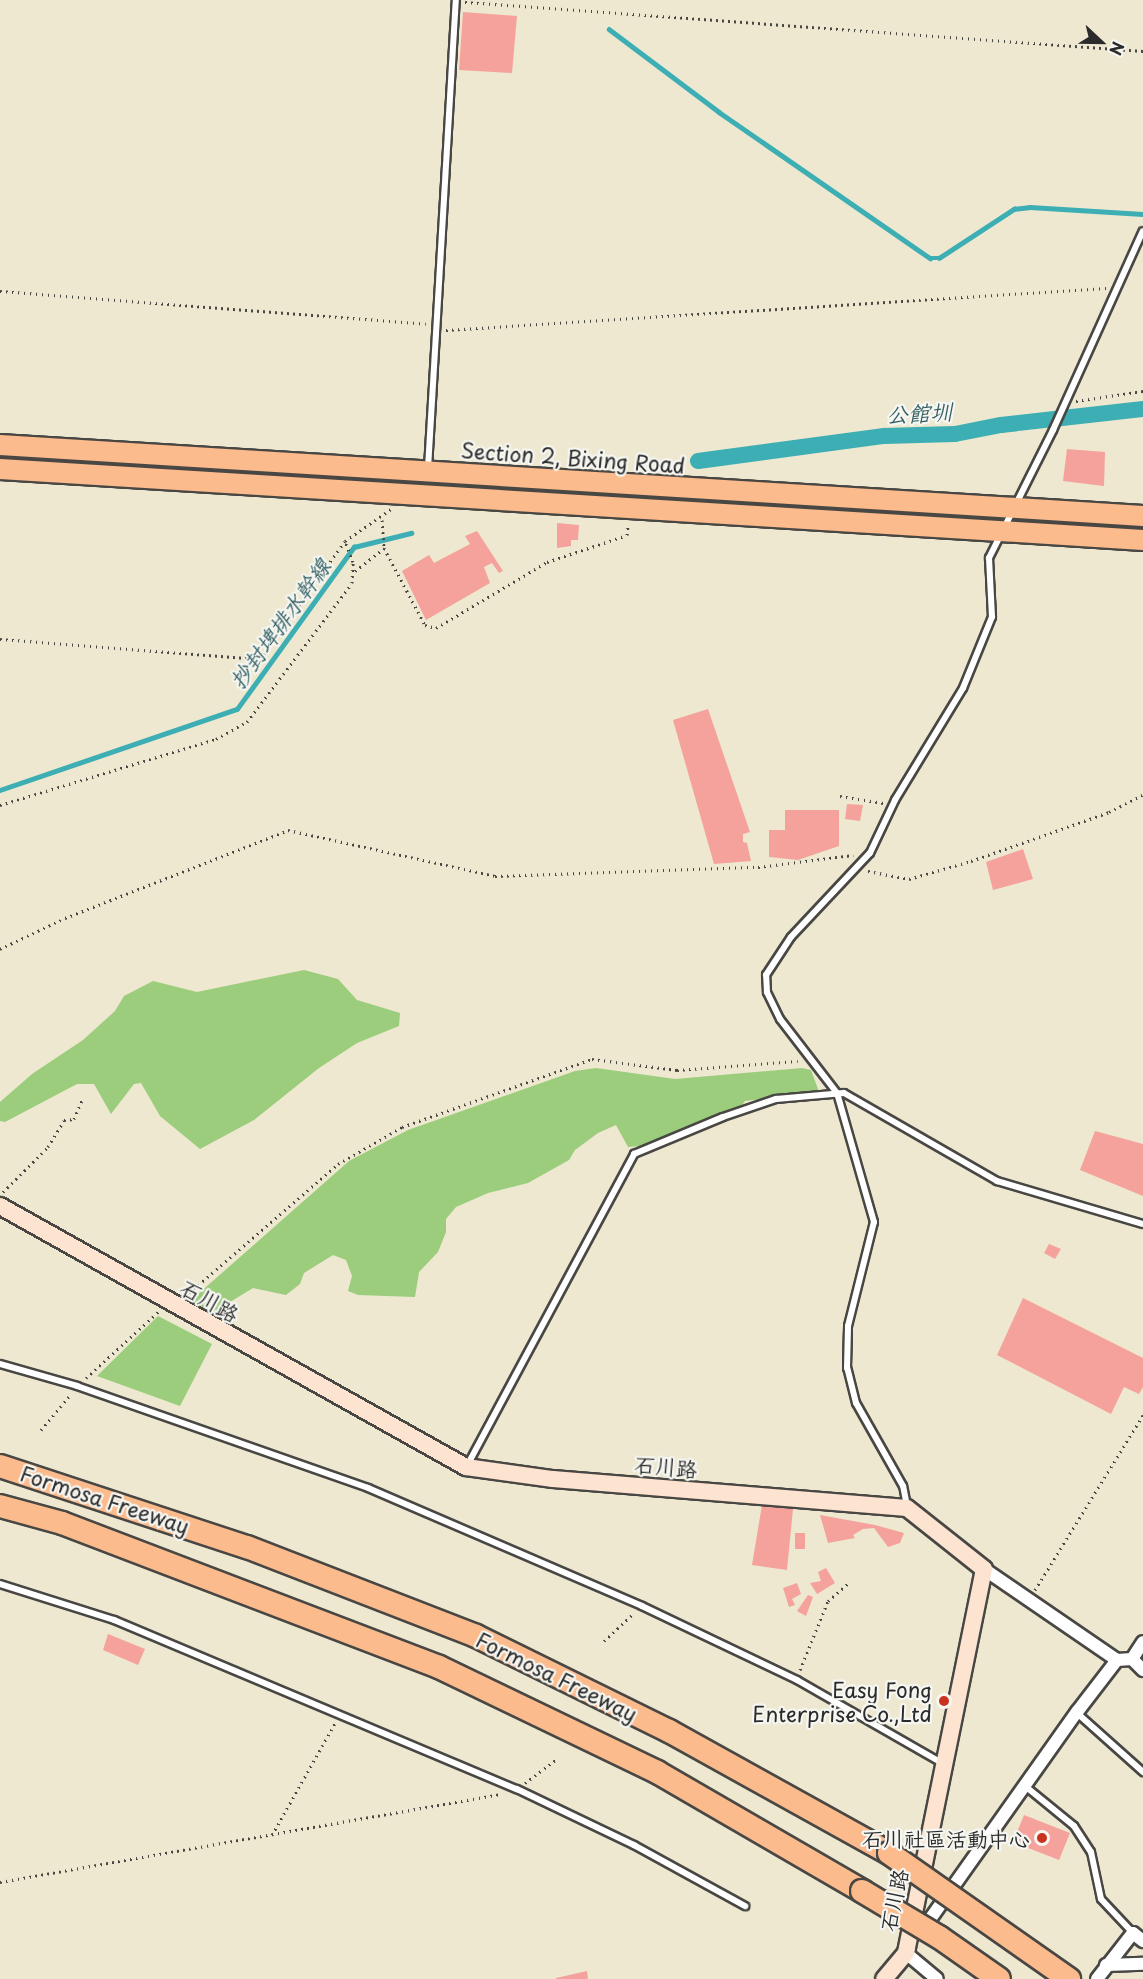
<!DOCTYPE html>
<meta charset="utf-8">
<style>
body{margin:0}
#map{position:relative;width:1143px;height:1979px;overflow:hidden;background:#ede8cf;font-family:"Playpen Sans","LXGW WenKai TC",sans-serif}
div>[style]{position:absolute}
[style*='--x']{left:calc(var(--x)*1px);top:calc(var(--y)*1px);width:calc(var(--w)*1px);rotate:calc(var(--a)*1deg)}
.green>*{inset:0;background:#9bcd7c}
.stream>*{height:4.5px;margin:-2.25px;padding:0 2.25px;transform-origin:2.25px;border-radius:2.25px;background:#3caeb4}
.canal>*{height:16px;margin:-8px;padding:0 8px;transform-origin:8px;border-radius:8px;background:#3caeb4}
.building>*{inset:0;background:#f5a29c}
.path>*{height:3px;margin-top:-1.5px;transform-origin:0;background:repeating-linear-gradient(90deg,#484744 0 1.5px,transparent 0 6px)}
.roads{filter:drop-shadow(2px 0 #484744) drop-shadow(-2px 0 #484744) drop-shadow(0 2px #484744) drop-shadow(0 -2px #484744)}
.lane>*{height:6px;margin:-3px;padding:0 3px;transform-origin:3px;border-radius:3px;background:#fff}
.street>*{height:12px;margin:-6px;padding:0 6px;transform-origin:6px;border-radius:6px;background:#fff}
.secondary>*{height:16px;margin:-8px;padding:0 8px;transform-origin:8px;border-radius:8px;background:#fde4d1}
.primary>*{height:20px;margin:-10px;padding:0 10px;transform-origin:10px;border-radius:10px;background:#fbbb8c}
.highway>*{height:22px;margin:-11px;padding:0 11px;transform-origin:11px;border-radius:11px;background:#fbbb8c}
.bridges{filter:drop-shadow(2px 0 #484744) drop-shadow(-2px 0 #484744) drop-shadow(0 2px #484744) drop-shadow(0 -2px #484744)}
.highway-bridge>*{height:22px;margin:-11px;padding:0 11px;transform-origin:11px;border-radius:11px;background:#fbbb8c}
.dots>*{width:16px;height:16px;translate:-50% -50%;box-sizing:border-box;border:3px solid #f6f6f2;border-radius:50%}
span{translate:-50% -50%;white-space:nowrap;text-align:center;line-height:1.15;-webkit-text-stroke:4.5px #f6f6f2;paint-order:stroke}
.street-label{font-size:21px;color:#2b2b2b}
.poi-label{font-size:21px;color:#2b2b2b}
.right{translate:-100% -50%;text-align:right}
.water-label{font-size:22px;color:#325f62;font-style:italic}
.north{position:absolute;left:1071px;top:12px;width:60px;height:60px;-webkit-text-stroke:4px #f6f6f2;paint-order:stroke;rotate:112deg;font-size:16px;font-weight:700;line-height:24px;text-align:center;color:#2b2b2b}
.north::after{content:'';display:block;margin:auto;width:21px;height:27px;background:#2b2b2b;clip-path:polygon(50% 0,100% 100%,50% 72%,0 100%)}
</style>
<div id="map">
<div class="green">
<div style="clip-path:polygon(304px 970px,338px 979px,357px 1000px,400px 1013px,399px 1026px,357px 1043px,319px 1068px,254px 1120px,200px 1149px,160px 1116px,141px 1083px,134px 1084px,111px 1114px,94px 1084px,77px 1084px,5px 1122px,0 1121px,0 1102px,32px 1074px,83px 1040px,115px 1011px,124px 996px,153px 981px,197px 992px)"></div>
<div style="clip-path:polygon(596px 1068px,675px 1079px,802px 1068px,811px 1070px,818px 1089px,816px 1093px,745px 1101px,738px 1111px,652px 1145px,628px 1147px,616px 1125px,598px 1133px,575px 1150px,569px 1160px,528px 1183px,488px 1193px,456px 1207px,446px 1219px,446px 1232px,438px 1252px,419px 1272px,415px 1297px,358px 1295px,348px 1291px,352px 1276px,346px 1260px,333px 1255px,304px 1273px,300px 1284px,286px 1295px,253px 1288px,217px 1310px,211px 1321px,181px 1309px,349px 1161px,408px 1130px,575px 1071px)"></div>
<div style="clip-path:polygon(158px 1316px,212px 1344px,180px 1406px,97px 1376px)"></div>
</div>
<div class="stream">
<div style="--x:609;--y:29;--w:138;--a:37"></div>
<div style="--x:719;--y:112;--w:257;--a:34.7"></div>
<div style="--x:930;--y:258;--w:9;--a:0"></div>
<div style="--x:939;--y:258;--w:90;--a:-33.2"></div>
<div style="--x:1014;--y:209;--w:16;--a:-7"></div>
<div style="--x:1030;--y:207;--w:113;--a:3.5"></div>
<div style="--x:0;--y:790;--w:250;--a:-18.9"></div>
<div style="--x:237;--y:709;--w:200;--a:-54.2"></div>
<div style="--x:354;--y:547;--w:59;--a:-13.8"></div>
</div>
<div class="canal">
<div style="--x:698;--y:461;--w:188;--a:-7.7"></div>
<div style="--x:884;--y:436;--w:71;--a:-1.6"></div>
<div style="--x:955;--y:434;--w:47;--a:-11.1"></div>
<div style="--x:1001;--y:425;--w:143;--a:-6.4"></div>
</div>
<div class="building">
<div style="clip-path:polygon(463px 12px,517px 16px,512px 73px,459px 70px)"></div>
<div style="clip-path:polygon(1067px 449px,1105px 452px,1104px 486px,1063px 481px)"></div>
<div style="clip-path:polygon(557px 523px,579px 525px,578px 540px,571px 540px,571px 546px,557px 548px)"></div>
<div style="clip-path:polygon(477px 531px,503px 571px,499px 573px,492px 563px,484px 567px,490px 583px,426px 620px,402px 571px,429px 555px,434px 563px,470px 544px,465px 536px)"></div>
<div style="clip-path:polygon(708px 709px,750px 832px,743px 834px,743px 842px,747px 843px,751px 861px,714px 864px,673px 720px)"></div>
<div style="clip-path:polygon(847px 804px,863px 805px,860px 821px,845px 819px)"></div>
<div style="clip-path:polygon(785px 810px,839px 810px,839px 846px,798px 860px,769px 857px,769px 830px,785px 830px)"></div>
<div style="clip-path:polygon(1023px 849px,1033px 879px,993px 890px,986px 862px)"></div>
<div style="clip-path:polygon(1095px 1131px,1143px 1144px,1143px 1196px,1080px 1170px)"></div>
<div style="clip-path:polygon(1049px 1244px,1061px 1249px,1055px 1259px,1044px 1253px)"></div>
<div style="clip-path:polygon(1023px 1298px,1143px 1358px,1143px 1387px,1139px 1394px,1124px 1387px,1111px 1414px,997px 1355px)"></div>
<div style="clip-path:polygon(762px 1505px,793px 1509px,787px 1570px,752px 1565px)"></div>
<div style="clip-path:polygon(820px 1515px,875px 1525px,904px 1533px,900px 1543px,888px 1547px,874px 1528px,863px 1529px,853px 1535px,855px 1538px,828px 1543px)"></div>
<div style="clip-path:polygon(795px 1533px,805px 1533px,805px 1549px,795px 1549px)"></div>
<div style="clip-path:polygon(826px 1568px,835px 1583px,817px 1594px,810px 1583px,821px 1581px,818px 1572px)"></div>
<div style="clip-path:polygon(797px 1583px,801px 1594px,792px 1599px,795px 1605px,789px 1607px,783px 1588px)"></div>
<div style="clip-path:polygon(808px 1595px,813px 1597px,806px 1616px,797px 1611px)"></div>
<div style="clip-path:polygon(108px 1634px,145px 1649px,138px 1665px,103px 1650px)"></div>
<div style="clip-path:polygon(1024px 1815px,1070px 1833px,1059px 1860px,1013px 1842px)"></div>
<div style="clip-path:polygon(587px 1971px,588px 1979px,556px 1979px,556px 1978px)"></div>
</div>
<div class="path">
<div style="--x:465;--y:2;--w:680;--a:4.13"></div>
<div style="--x:0;--y:291;--w:427;--a:4.4"></div>
<div style="--x:446;--y:330;--w:662;--a:-3.64"></div>
<div style="--x:1076;--y:401;--w:68;--a:-8.5"></div>
<div style="--x:382;--y:520;--w:28;--a:86"></div>
<div style="--x:384;--y:548;--w:87;--a:62"></div>
<div style="--x:425;--y:625;--w:11;--a:15"></div>
<div style="--x:436;--y:628;--w:129;--a:-30.7"></div>
<div style="--x:547;--y:562;--w:84;--a:-18.6"></div>
<div style="--x:627;--y:535;--w:10;--a:-84"></div>
<div style="--x:355;--y:571;--w:37;--a:-38"></div>
<div style="--x:0;--y:639;--w:261;--a:4.4"></div>
<div style="--x:260;--y:659;--w:145;--a:-54.2"></div>
<div style="--x:345;--y:541;--w:56;--a:-34.8"></div>
<div style="--x:840;--y:796;--w:44;--a:9.2"></div>
<div style="--x:0;--y:805;--w:226;--a:-17"></div>
<div style="--x:216;--y:739;--w:35;--a:-29"></div>
<div style="--x:247;--y:722;--w:174;--a:-52.9"></div>
<div style="--x:352;--y:583;--w:21;--a:-87"></div>
<div style="--x:353;--y:562;--w:22;--a:-111"></div>
<div style="--x:868;--y:871;--w:42;--a:11"></div>
<div style="--x:909;--y:879;--w:65;--a:-16.2"></div>
<div style="--x:971;--y:861;--w:146;--a:-19.5"></div>
<div style="--x:1109;--y:812;--w:38;--a:-27"></div>
<div style="--x:0;--y:949;--w:72;--a:-25.5"></div>
<div style="--x:65;--y:918;--w:240;--a:-21.5"></div>
<div style="--x:288;--y:830;--w:212;--a:12.5"></div>
<div style="--x:495;--y:876;--w:263;--a:-2"></div>
<div style="--x:758;--y:867;--w:96;--a:-7.2"></div>
<div style="--x:3;--y:1192;--w:64;--a:-45"></div>
<div style="--x:48;--y:1147;--w:31;--a:-59"></div>
<div style="--x:64;--y:1120;--w:10;--a:-6"></div>
<div style="--x:74;--y:1119;--w:21;--a:-67"></div>
<div style="--x:189;--y:1293;--w:197;--a:-40.9"></div>
<div style="--x:338;--y:1164;--w:74;--a:-30"></div>
<div style="--x:402;--y:1127;--w:202;--a:-19.7"></div>
<div style="--x:592;--y:1059;--w:86;--a:7.4"></div>
<div style="--x:677;--y:1070;--w:121;--a:-4.3"></div>
<div style="--x:86;--y:1378;--w:98;--a:-42.5"></div>
<div style="--x:41;--y:1430;--w:47;--a:-50.2"></div>
<div style="--x:1035;--y:1590;--w:206;--a:-58.3"></div>
<div style="--x:604;--y:1641;--w:41;--a:-43"></div>
<div style="--x:800;--y:1670;--w:74;--a:-67.9"></div>
<div style="--x:828;--y:1601;--w:29;--a:-41"></div>
<div style="--x:525;--y:1783;--w:38;--a:-37"></div>
<div style="--x:272;--y:1835;--w:129;--a:-60.6"></div>
<div style="--x:0;--y:1882;--w:509;--a:-9.96"></div>
</div>
<div class="roads">
<div class="lane">
<div style="--x:428;--y:468;--w:469;--a:-86.6"></div>
<div style="--x:0;--y:1364;--w:80;--a:15.9"></div>
<div style="--x:77;--y:1386;--w:308;--a:19.3"></div>
<div style="--x:368;--y:1488;--w:298;--a:23.3"></div>
<div style="--x:642;--y:1606;--w:172;--a:25.5"></div>
<div style="--x:797;--y:1680;--w:167;--a:29.8"></div>
<div style="--x:468;--y:1464;--w:352;--a:-61.8"></div>
<div style="--x:634;--y:1154;--w:96;--a:-22.6"></div>
<div style="--x:723;--y:1117;--w:56;--a:-18.8"></div>
<div style="--x:776;--y:1099;--w:68;--a:-5"></div>
<div style="--x:844;--y:1093;--w:177;--a:29.9"></div>
<div style="--x:997;--y:1181;--w:152;--a:16.4"></div>
<div style="--x:907;--y:1506;--w:20;--a:-101"></div>
<div style="--x:903;--y:1486;--w:95;--a:-119.5"></div>
<div style="--x:856;--y:1403;--w:36;--a:-104"></div>
<div style="--x:847;--y:1368;--w:42;--a:-88.6"></div>
<div style="--x:848;--y:1326;--w:107;--a:-76"></div>
<div style="--x:874;--y:1222;--w:134;--a:-106"></div>
<div style="--x:837;--y:1093;--w:93;--a:-127.6"></div>
<div style="--x:780;--y:1019;--w:30;--a:-116"></div>
<div style="--x:767;--y:992;--w:17;--a:-93"></div>
<div style="--x:766;--y:975;--w:45;--a:-56.7"></div>
<div style="--x:791;--y:937;--w:115;--a:-46.8"></div>
<div style="--x:870;--y:853;--w:59;--a:-64.7"></div>
<div style="--x:895;--y:800;--w:131;--a:-58.7"></div>
<div style="--x:963;--y:688;--w:77;--a:-67.8"></div>
<div style="--x:992;--y:617;--w:59;--a:-92.9"></div>
<div style="--x:989;--y:558;--w:143;--a:-63.4"></div>
<div style="--x:1053;--y:430;--w:218;--a:-65.7"></div>
<div style="--x:0;--y:1584;--w:120;--a:17.5"></div>
<div style="--x:114;--y:1620;--w:437;--a:22.8"></div>
<div style="--x:517;--y:1789;--w:130;--a:25.6"></div>
<div style="--x:634;--y:1845;--w:127;--a:28.8"></div>
<div style="--x:1077;--y:1713;--w:89;--a:41.8"></div>
<div style="--x:1025;--y:1786;--w:63;--a:39.2"></div>
<div style="--x:1074;--y:1826;--w:31;--a:57"></div>
<div style="--x:1091;--y:1852;--w:48;--a:78"></div>
<div style="--x:1101;--y:1899;--w:47;--a:46.7"></div>
</div>
<div class="street">
<div style="--x:984;--y:1569;--w:161;--a:34.4"></div>
<div style="--x:1132;--y:1659;--w:16;--a:45"></div>
<div style="--x:921;--y:1932;--w:270;--a:-54.7"></div>
<div style="--x:1077;--y:1712;--w:66;--a:-52.4"></div>
<div style="--x:1117;--y:1660;--w:15;--a:-4"></div>
<div style="--x:1132;--y:1659;--w:20;--a:-57"></div>
<div style="--x:909;--y:1948;--w:6;--a:121"></div>
<div style="--x:906;--y:1953;--w:40;--a:40"></div>
<div style="--x:1106;--y:1965;--w:37;--a:-2"></div>
<div style="--x:1097;--y:1979;--w:58;--a:-52"></div>
<div style="--x:1133;--y:1933;--w:13;--a:39"></div>
</div>
<div class="secondary">
<div style="--x:0;--y:1206;--w:534;--a:29.25"></div>
<div style="--x:466;--y:1467;--w:88;--a:7.9"></div>
<div style="--x:553;--y:1479;--w:355;--a:4.7"></div>
<div style="--x:907;--y:1508;--w:98;--a:38.4"></div>
<div style="--x:984;--y:1569;--w:392;--a:101.5"></div>
<div style="--x:906;--y:1953;--w:34;--a:130"></div>
</div>
<div class="primary">
<div style="--x:0;--y:445;--w:1145;--a:3.55"></div>
<div style="--x:0;--y:469;--w:1145;--a:3.55"></div>
</div>
<div class="highway">
<div style="--x:0;--y:1466;--w:260;--a:18.2"></div>
<div style="--x:247;--y:1547;--w:246;--a:21.2"></div>
<div style="--x:476;--y:1636;--w:215;--a:26.2"></div>
<div style="--x:669;--y:1731;--w:252;--a:29"></div>
<div style="--x:0;--y:1506;--w:64;--a:15.3"></div>
<div style="--x:62;--y:1523;--w:404;--a:20.9"></div>
<div style="--x:439;--y:1667;--w:242;--a:25.7"></div>
<div style="--x:657;--y:1772;--w:237;--a:30.1"></div>
</div>
</div>
<div class="bridges">
<div class="highway-bridge">
<div style="--x:889;--y:1853;--w:220;--a:35"></div>
<div style="--x:862;--y:1891;--w:90;--a:30.9"></div>
<div style="--x:939;--y:1937;--w:73;--a:35"></div>
</div>
</div>
<div class="dots">
<div style="left:944px;top:1701px;background:#c8321e"></div>
<div style="left:1042px;top:1838px;background:#c8321e"></div>
</div>
<div class="street-label">
<span style="left:573px;top:457px;rotate:4deg">Section 2, Bixing Road</span>
<span style="left:210px;top:1300px;rotate:29deg">石川路</span>
<span style="left:666px;top:1466px;rotate:5deg">石川路</span>
<span style="left:105px;top:1499px;rotate:18deg">Formosa Freeway</span>
<span style="left:557px;top:1676px;rotate:26deg">Formosa Freeway</span>
<span style="left:893px;top:1900px;rotate:-78deg">石川路</span>
</div>
<div class="poi-label">
<span class="right" style="left:932px;top:1701px">Easy Fong<br>Enterprise Co.,Ltd</span>
<span class="right" style="left:1030px;top:1838px">石川社區活動中心</span>
</div>
<div class="water-label">
<span style="left:919px;top:412px;rotate:-3deg">公館圳</span>
<span style="left:279px;top:623px;rotate:-54deg">抄封埤排水幹線</span>
</div>
<div class="north">N</div>
</div>
